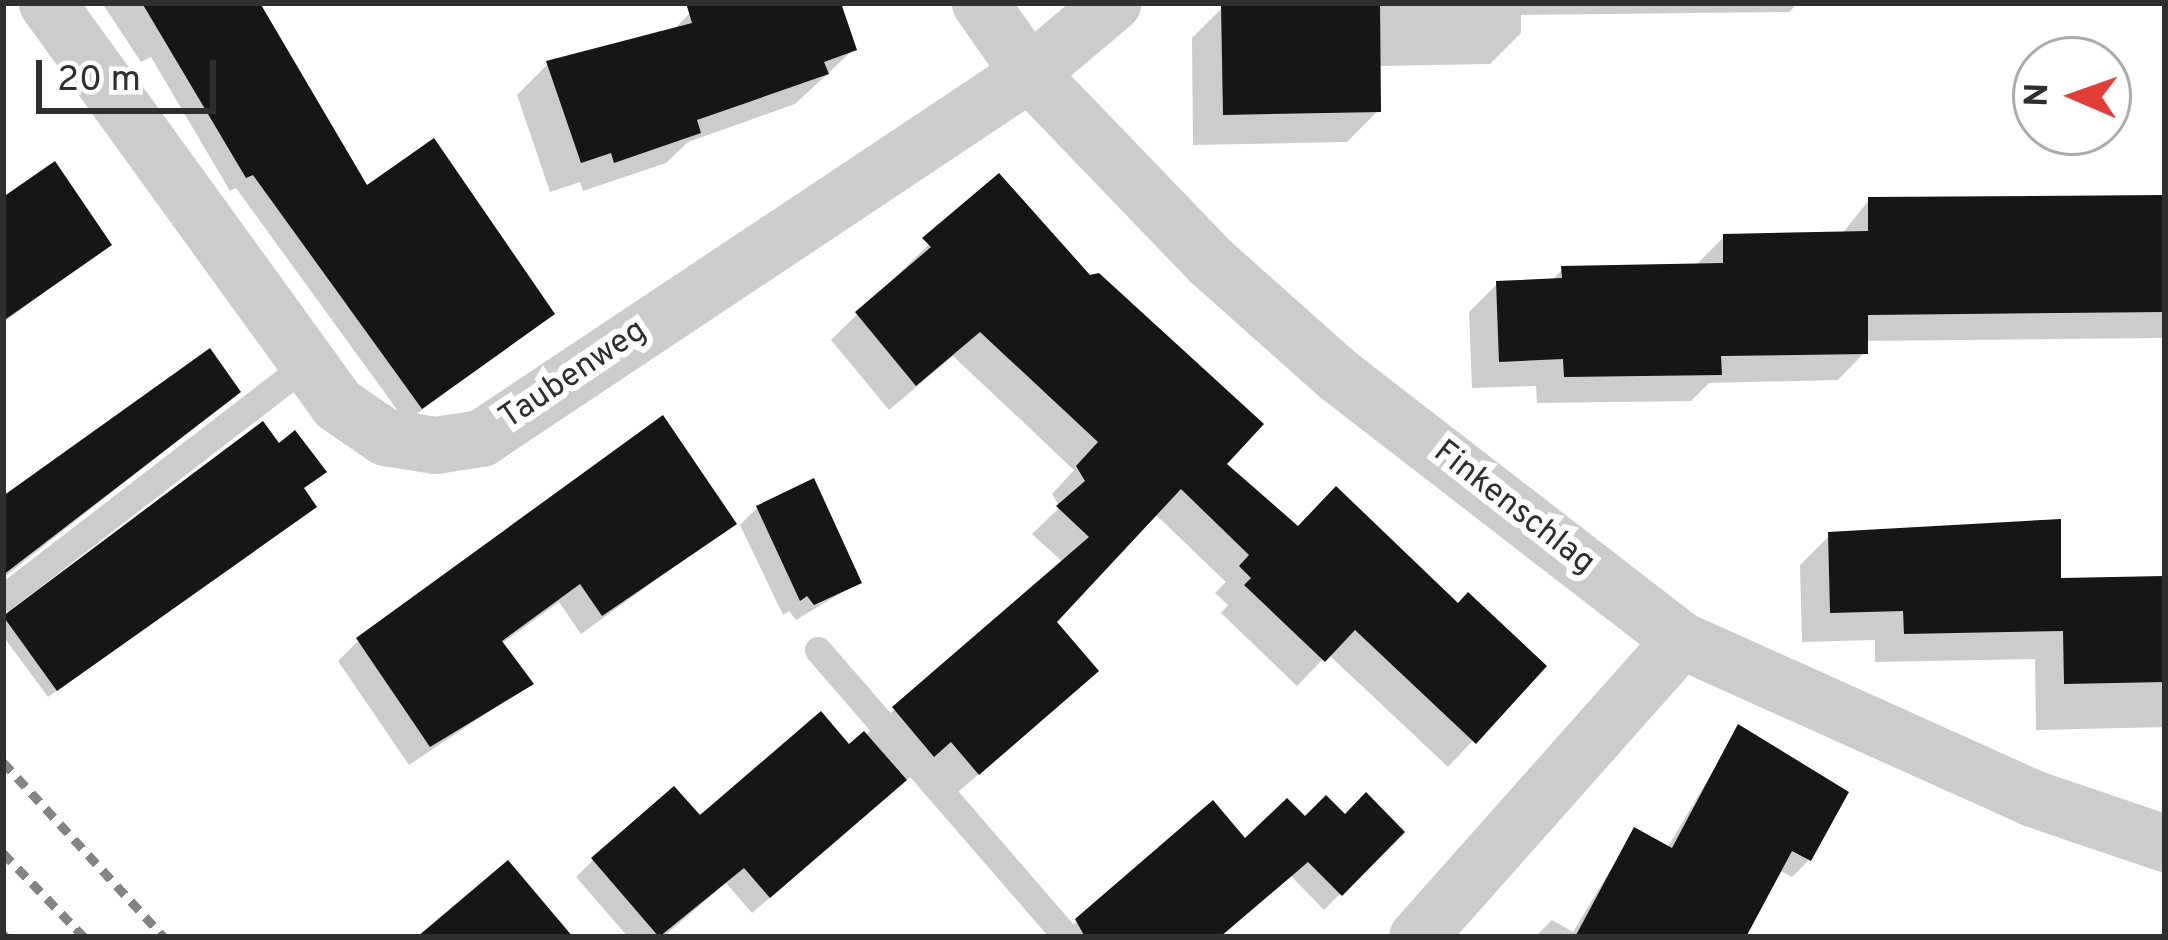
<!DOCTYPE html>
<style>
body{margin:0}
#map{position:relative;width:2168px;height:940px;overflow:hidden;background:#fff;font-family:Overpass,sans-serif}
div>[style]{position:absolute}
[style*='--x']{left:calc(var(--x)*1px);top:calc(var(--y)*1px);width:calc(var(--w)*1px);rotate:calc(var(--a)*1deg)}
.shadow>*{inset:0;background:#0003}
.building>*{inset:0;background:#161616}
.service>*{height:27px;margin:-13.5px;padding:0 13.5px;transform-origin:13.5px;border-radius:13.5px;background:#ccc}
.minor>*{height:57px;margin:-28.5px;padding:0 28.5px;transform-origin:28.5px;border-radius:28.5px;background:#ccc}
.rail>*{height:9px;margin-top:-4.5px;transform-origin:0;background:repeating-linear-gradient(90deg,#848484 0 12px,transparent 0 21px)}
span{translate:-50% -50%;white-space:nowrap;text-align:center;line-height:1.15;-webkit-text-stroke:12px #fff;paint-order:stroke}
.street-label{font-size:33px;color:#2f2f2f}
.frame{position:absolute;inset:0;border:6px solid #2f2f2f;pointer-events:none}
.north{position:absolute;left:2012px;top:36px;width:120px;height:120px;box-sizing:border-box;background:#fff;border:3px solid #acacac;border-radius:50%;rotate:272deg;font-size:33px;font-weight:700;line-height:48px;text-align:center;color:#2f2f2f}
.north::after{content:'';display:block;margin:auto;width:42px;height:54px;background:#e33e35;clip-path:polygon(50% 0,100% 100%,50% 72%,0 100%)}
.scale{position:absolute;left:36px;top:60px;width:180px;height:54px;box-sizing:border-box;border:6px solid #2f2f2f;border-top:0;padding-left:15px;font-size:36px;line-height:42px;white-space:nowrap;color:#2f2f2f;-webkit-text-stroke:9px #fff;paint-order:stroke}
</style>
<div id="map">
<div class="shadow">
<div style="clip-path:polygon(102px 3px,257px 3px,366px 190px,552px 313px,406px 422px,236px 188px,230px 191px,151px 57px,141px 62px)"></div>
<div style="clip-path:polygon(718px 3px,837px 3px,853px 50px,795px 104px,688px 142px,666px 163px,583px 191px,580px 182px,550px 192px,517px 95px,548px 64px,671px 32px,690px 13px)"></div>
<div style="clip-path:polygon(1798px 3px,1789px 12px,1521px 15px,1521px 33px,1490px 64px,1377px 66px,1378px 111px,1347px 142px,1193px 145px,1192px 38px,1223px 7px)"></div>
<div style="clip-path:polygon(998px 177px,1223px 464px,1298px 529px,1458px 607px,1543px 666px,1448px 767px,1328px 654px,1297px 686px,1221px 613px,1228px 605px,1215px 593px,1226px 582px,1154px 513px,1053px 622px,1069px 696px,951px 798px,923px 766px,752px 913px,726px 883px,663px 937px,628px 937px,576px 877px,593px 860px,849px 749px,1064px 563px,1032px 534px,1060px 507px,1052px 494px,1074px 470px,953px 356px,889px 410px,831px 340px)"></div>
<div style="clip-path:polygon(3px 199px,108px 244px,3px 323px)"></div>
<div style="clip-path:polygon(1869px 200px,2165px 201px,2165px 338px,1865px 341px,1865px 352px,1838px 380px,1709px 383px,1691px 401px,1537px 403px,1536px 386px,1472px 388px,1469px 312px,1497px 284px,1550px 282px,1563px 269px,1696px 265px,1724px 237px,1841px 235px)"></div>
<div style="clip-path:polygon(229px 400px,3px 578px,3px 500px)"></div>
<div style="clip-path:polygon(262px 425px,301px 490px,304px 514px,48px 697px,3px 636px,3px 619px)"></div>
<div style="clip-path:polygon(757px 508px,859px 582px,796px 620px,789px 611px,783px 615px,740px 525px)"></div>
<div style="clip-path:polygon(733px 524px,581px 634px,559px 602px,501px 644px,530px 684px,409px 765px,338px 661px,358px 641px)"></div>
<div style="clip-path:polygon(1830px 535px,2058px 581px,2165px 579px,2165px 727px,2036px 730px,2035px 659px,1875px 662px,1875px 640px,1802px 642px,1800px 565px)"></div>
<div style="clip-path:polygon(1739px 728px,1809px 860px,1792px 877px,1779px 870px,1743px 937px,1535px 937px,1552px 920px,1573px 932px,1634px 831px,1667px 848px)"></div>
<div style="clip-path:polygon(1344px 818px,1401px 832px,1324px 910px,1290px 875px,1218px 937px,1061px 937px,1077px 921px,1245px 842px,1305px 820px)"></div>
</div>
<div class="building">
<div style="clip-path:polygon(142px 3px,260px 3px,367px 185px,434px 138px,555px 314px,422px 409px,253px 175px,246px 178px)"></div>
<div style="clip-path:polygon(686px 3px,841px 3px,857px 50px,824px 62px,829px 74px,697px 120px,701px 133px,614px 163px,611px 153px,581px 163px,546px 61px,692px 23px)"></div>
<div style="clip-path:polygon(1380px 3px,1381px 112px,1223px 115px,1221px 4px)"></div>
<div style="clip-path:polygon(55px 161px,112px 245px,3px 321px,3px 197px)"></div>
<div style="clip-path:polygon(999px 173px,1090px 275px,1099px 273px,1264px 424px,1227px 464px,1298px 526px,1336px 486px,1458px 603px,1468px 592px,1547px 666px,1476px 744px,1355px 630px,1325px 662px,1244px 585px,1251px 578px,1239px 566px,1249px 555px,1181px 489px,1057px 622px,1099px 671px,979px 775px,951px 742px,934px 757px,892px 707px,1089px 537px,1056px 506px,1085px 481px,1076px 466px,1098px 442px,980px 332px,916px 386px,855px 312px,931px 247px,922px 238px)"></div>
<div style="clip-path:polygon(2165px 195px,2165px 312px,1868px 315px,1868px 354px,1721px 356px,1722px 375px,1564px 377px,1563px 359px,1499px 362px,1496px 281px,1562px 278px,1561px 266px,1723px 263px,1723px 234px,1868px 231px,1868px 197px)"></div>
<div style="clip-path:polygon(210px 348px,241px 392px,3px 575px,3px 496px)"></div>
<div style="clip-path:polygon(663px 415px,737px 524px,602px 616px,580px 584px,502px 641px,534px 684px,430px 747px,356px 638px)"></div>
<div style="clip-path:polygon(263px 421px,279px 443px,295px 430px,327px 472px,304px 488px,317px 507px,57px 691px,3px 616px)"></div>
<div style="clip-path:polygon(814px 478px,862px 583px,814px 605px,807px 596px,800px 601px,756px 506px)"></div>
<div style="clip-path:polygon(2061px 519px,2061px 578px,2165px 576px,2165px 682px,2064px 684px,2063px 631px,1904px 634px,1903px 611px,1830px 613px,1828px 532px)"></div>
<div style="clip-path:polygon(821px 711px,849px 744px,864px 731px,907px 780px,770px 898px,744px 868px,659px 937px,591px 858px,674px 786px,700px 815px)"></div>
<div style="clip-path:polygon(1738px 724px,1849px 792px,1811px 861px,1792px 851px,1746px 937px,1575px 937px,1634px 827px,1672px 848px)"></div>
<div style="clip-path:polygon(1366px 792px,1405px 832px,1342px 896px,1308px 862px,1220px 937px,1085px 937px,1075px 919px,1213px 800px,1245px 838px,1287px 798px,1305px 816px,1326px 795px,1345px 814px)"></div>
<div style="clip-path:polygon(508px 860px,573px 937px,417px 937px)"></div>
</div>
<div class="service">
<div style="--x:3;--y:598;--w:385;--a:-37.6"></div>
<div style="--x:818;--y:650;--w:380;--a:49.1"></div>
</div>
<div class="minor">
<div style="--x:47;--y:3;--w:495;--a:54.1"></div>
<div style="--x:337;--y:404;--w:58;--a:34.5"></div>
<div style="--x:385;--y:437;--w:51;--a:9.1"></div>
<div style="--x:435;--y:445;--w:47;--a:-8.7"></div>
<div style="--x:481;--y:438;--w:658;--a:-33.67"></div>
<div style="--x:1029;--y:73;--w:109;--a:-40.1"></div>
<div style="--x:980;--y:3;--w:85;--a:55"></div>
<div style="--x:1029;--y:73;--w:262;--a:46.1"></div>
<div style="--x:1211;--y:262;--w:170;--a:41.7"></div>
<div style="--x:1338;--y:375;--w:433;--a:37.7"></div>
<div style="--x:1681;--y:640;--w:385;--a:24.2"></div>
<div style="--x:2032;--y:798;--w:140;--a:18.7"></div>
<div style="--x:1417;--y:937;--w:397;--a:-48.4"></div>
</div>
<div class="rail">
<div style="--x:3;--y:762;--w:238;--a:47.4"></div>
<div style="--x:3;--y:853;--w:117;--a:46"></div>
<div style="--x:3;--y:934;--w:4;--a:45"></div>
</div>
<div class="street-label">
<span style="left:574px;top:376px;rotate:-34deg">Taubenweg</span>
<span style="left:1513px;top:509px;rotate:38deg">Finkenschlag</span>
</div>
<div class="frame"></div>
<div class="north">N</div>
<div class="scale">20 m</div>
</div>
